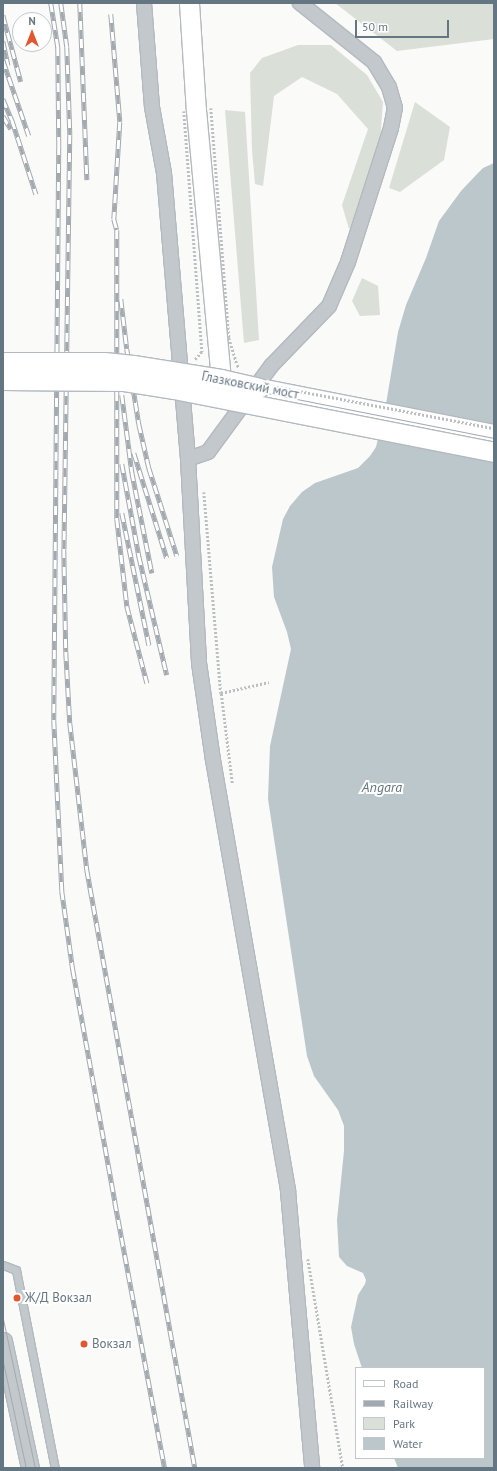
<!DOCTYPE html>
<meta charset="utf-8">
<style>
body{margin:0}
#map{position:relative;width:497px;height:1471px;overflow:hidden;background:#fafaf8;font-family:"PT Sans",sans-serif}
div>[style]{position:absolute}
[style*='--x']{left:calc(var(--x)*1px);top:calc(var(--y)*1px);width:calc(var(--w)*1px);rotate:calc(var(--a)*1deg)}
.green>*{inset:0;background:#dadfd7}
.water>*{inset:0;background:#bbc7cb}
.path>*{height:2.5px;margin-top:-1.25px;transform-origin:0;background:repeating-linear-gradient(90deg,#bbbfc2 0 2px,transparent 0 4px)}
.roads{filter:drop-shadow(1px 0 #b3babf) drop-shadow(-1px 0 #b3babf) drop-shadow(0 1px #b3babf) drop-shadow(0 -1px #b3babf)}
.service>*{height:7px;margin:-3.5px;padding:0 3.5px;transform-origin:3.5px;border-radius:3.5px;background:#c3c8cc}
.minor>*{height:14px;margin:-7px;padding:0 7px;transform-origin:7px;border-radius:7px;background:#c3c8cc}
.tertiary>*{height:17px;margin:-8.5px;padding:0 8.5px;transform-origin:8.5px;border-radius:8.5px;background:#c3c8cc}
.secondary>*{height:19px;margin:-9.5px;padding:0 9.5px;transform-origin:9.5px;border-radius:9.5px;background:#fff}
.tram>*{height:1px;margin:-0.5px;padding:0 0.5px;transform-origin:0.5px;border-radius:0.5px;background:#a2aab0}
.rail>*{height:4.5px;margin-top:-2.25px;transform-origin:0;background:repeating-linear-gradient(90deg,#fff 0 9px,#a2aab0 0 18px);box-sizing:border-box;border-block:1px solid #a2aab0}
.path-bridge>*{height:2.5px;margin-top:-1.25px;transform-origin:0;background:repeating-linear-gradient(90deg,#bbbfc2 0 2px,transparent 0 4px)}
.bridges{filter:drop-shadow(1px 0 #b3babf) drop-shadow(-1px 0 #b3babf) drop-shadow(0 1px #b3babf) drop-shadow(0 -1px #b3babf)}
.secondary-bridge>*{height:19px;margin:-9.5px;padding:0 9.5px;transform-origin:9.5px;border-radius:9.5px;background:#fff}
.dots>*{width:11px;height:11px;translate:-50% -50%;box-sizing:border-box;border:2px solid #fff;border-radius:50%}
span{translate:-50% -50%;white-space:nowrap;text-align:center;line-height:1.15;-webkit-text-stroke:4px #fff;paint-order:stroke}
.street-label{font-size:13px;color:#657683}
.poi-label{font-size:13px;color:#657683}
.left{translate:0 -50%;text-align:left}
.water-label{font-size:14px;color:#60757c;font-style:italic}
.frame{position:absolute;inset:0;border:4px solid #657683;pointer-events:none}
.legend{position:absolute;left:355px;top:1367px;width:130px;height:92px;box-sizing:border-box;background:#fff;border:1px solid #c1c8cd;margin:0;padding:5px 7px;list-style:none;font-size:12px;color:#657683}
.legend li{display:flex;align-items:center;gap:8px;height:20px}
.legend b{width:20px;border:1px solid #c1c8cd}
.north{position:absolute;left:12px;top:12px;width:40px;height:40px;box-sizing:border-box;background:#fff;border:1px solid #c1c8cd;border-radius:50%;rotate:0deg;font-size:11px;font-weight:700;line-height:16px;text-align:center;color:#657683}
.north::after{content:'';display:block;margin:auto;width:14px;height:18px;background:#e4572e;clip-path:polygon(50% 0,100% 100%,50% 72%,0 100%)}
.scale{position:absolute;left:355px;top:20px;width:94px;height:18px;box-sizing:border-box;border:2px solid #657683;border-top:0;padding-left:5px;font-size:12px;line-height:14px;white-space:nowrap;color:#657683;-webkit-text-stroke:3px #fff;paint-order:stroke}
</style>
<div id="map">
<div class="green">
<div style="clip-path:polygon(335px 3px,494px 3px,494px 39px,397px 51px)"></div>
<div style="clip-path:polygon(298px 45px,331px 45px,367px 75px,383px 102px,380px 142px,356px 219px,349px 229px,342px 205px,368px 129px,337px 94px,302px 77px,274px 96px,263px 186px,255px 184px,252px 150px,250px 73px,262px 58px)"></div>
<div style="clip-path:polygon(415px 102px,450px 127px,444px 160px,400px 192px,389px 188px)"></div>
<div style="clip-path:polygon(225px 110px,245px 112px,259px 340px,244px 343px)"></div>
<div style="clip-path:polygon(362px 278px,378px 286px,380px 315px,360px 316px,352px 301px)"></div>
</div>
<div class="water">
<div style="clip-path:polygon(494px 163px,494px 1468px,398px 1468px,394px 1458px,484px 1458px,484px 1368px,362px 1368px,354px 1344px,351px 1327px,358px 1295px,365px 1284px,366px 1280px,363px 1273px,347px 1266px,339px 1257px,337px 1220px,344px 1151px,344px 1126px,338px 1110px,314px 1076px,307px 1056px,268px 799px,270px 746px,291px 649px,287px 632px,274px 597px,272px 567px,283px 519px,290px 506px,302px 492px,315px 483px,358px 468px,370px 456px,376px 447px,385px 410px,398px 332px,406px 305px,426px 258px,439px 221px,461px 191px,478px 173px,483px 168px)"></div>
</div>
<div class="path">
<div style="--x:204;--y:492;--w:202;--a:85.2"></div>
<div style="--x:232;--y:783;--w:91;--a:-97"></div>
<div style="--x:221;--y:693;--w:49;--a:-12.9"></div>
<div style="--x:308;--y:1259;--w:212;--a:80.5"></div>
</div>
<div class="roads">
<div class="service">
<div style="--x:3;--y:1265;--w:14;--a:21"></div>
<div style="--x:16;--y:1270;--w:202;--a:78.9"></div>
</div>
<div class="minor">
<div style="--x:144;--y:3;--w:104;--a:85.6"></div>
<div style="--x:152;--y:107;--w:67;--a:79.7"></div>
<div style="--x:164;--y:173;--w:287;--a:85.2"></div>
<div style="--x:188;--y:459;--w:204;--a:86.9"></div>
<div style="--x:199;--y:663;--w:98;--a:81.8"></div>
<div style="--x:213;--y:760;--w:437;--a:80.1"></div>
<div style="--x:288;--y:1191;--w:278;--a:85"></div>
<div style="--x:188;--y:459;--w:21;--a:-19"></div>
<div style="--x:208;--y:452;--w:108;--a:-53.7"></div>
<div style="--x:272;--y:365;--w:82;--a:-46"></div>
<div style="--x:329;--y:306;--w:48;--a:-66.6"></div>
<div style="--x:348;--y:262;--w:141;--a:-72.2"></div>
<div style="--x:391;--y:128;--w:20;--a:-79"></div>
<div style="--x:395;--y:108;--w:22;--a:-106"></div>
<div style="--x:389;--y:87;--w:29;--a:-121"></div>
<div style="--x:374;--y:62;--w:95;--a:-141.4"></div>
</div>
<div class="tertiary">
<div style="--x:3;--y:1341;--w:130;--a:78"></div>
</div>
<div class="secondary">
<div style="--x:189;--y:3;--w:107;--a:86.3"></div>
<div style="--x:196;--y:110;--w:270;--a:84.7"></div>
<div style="--x:259;--y:388;--w:239;--a:11.1"></div>
</div>
</div>
<div class="tram">
<div style="--x:3;--y:366;--w:120;--a:0.5"></div>
<div style="--x:123;--y:367;--w:115;--a:10"></div>
<div style="--x:236;--y:387;--w:263;--a:11.2"></div>
<div style="--x:3;--y:375;--w:100;--a:0"></div>
<div style="--x:103;--y:375;--w:65;--a:7"></div>
<div style="--x:168;--y:383;--w:332;--a:11.3"></div>
<div style="--x:3;--y:1319;--w:152;--a:77.9"></div>
<div style="--x:3;--y:1362;--w:108;--a:77.8"></div>
</div>
<div class="rail">
<div style="--x:51;--y:3;--w:45;--a:81"></div>
<div style="--x:58;--y:47;--w:99;--a:89.4"></div>
<div style="--x:59;--y:146;--w:574;--a:90.5"></div>
<div style="--x:54;--y:720;--w:171;--a:87.3"></div>
<div style="--x:62;--y:891;--w:80;--a:82.1"></div>
<div style="--x:73;--y:970;--w:236;--a:79.7"></div>
<div style="--x:115;--y:1202;--w:271;--a:79.4"></div>
<div style="--x:61;--y:3;--w:44;--a:82.2"></div>
<div style="--x:67;--y:47;--w:88;--a:88"></div>
<div style="--x:70;--y:135;--w:414;--a:90.8"></div>
<div style="--x:64;--y:549;--w:103;--a:88.9"></div>
<div style="--x:66;--y:652;--w:71;--a:86.8"></div>
<div style="--x:70;--y:723;--w:148;--a:83.4"></div>
<div style="--x:87;--y:870;--w:608;--a:79.76"></div>
<div style="--x:80;--y:3;--w:177;--a:87.7"></div>
<div style="--x:111;--y:14;--w:108;--a:85.2"></div>
<div style="--x:120;--y:122;--w:97;--a:93.5"></div>
<div style="--x:114;--y:219;--w:11;--a:75"></div>
<div style="--x:117;--y:230;--w:289;--a:90"></div>
<div style="--x:117;--y:519;--w:88;--a:83.4"></div>
<div style="--x:127;--y:606;--w:80;--a:75.4"></div>
<div style="--x:3;--y:15;--w:69;--a:75"></div>
<div style="--x:3;--y:41;--w:25;--a:78"></div>
<div style="--x:3;--y:60;--w:80;--a:71.1"></div>
<div style="--x:3;--y:99;--w:23;--a:67"></div>
<div style="--x:12;--y:120;--w:78;--a:72"></div>
<div style="--x:3;--y:116;--w:15;--a:58"></div>
<div style="--x:121;--y:299;--w:50;--a:83.2"></div>
<div style="--x:127;--y:349;--w:76;--a:80.9"></div>
<div style="--x:139;--y:424;--w:45;--a:77.2"></div>
<div style="--x:149;--y:468;--w:92;--a:72.3"></div>
<div style="--x:122;--y:395;--w:78;--a:82.6"></div>
<div style="--x:132;--y:472;--w:103;--a:78.8"></div>
<div style="--x:134;--y:453;--w:110;--a:72.6"></div>
<div style="--x:122;--y:464;--w:94;--a:79.5"></div>
<div style="--x:139;--y:556;--w:122;--a:76.8"></div>
<div style="--x:122;--y:513;--w:135;--a:78.4"></div>
</div>
<div class="path-bridge">
<div style="--x:211;--y:108;--w:231;--a:85.5"></div>
<div style="--x:229;--y:338;--w:28;--a:73"></div>
<div style="--x:237;--y:365;--w:3;--a:45"></div>
<div style="--x:184;--y:111;--w:242;--a:85.7"></div>
<div style="--x:202;--y:352;--w:11;--a:131"></div>
<div style="--x:273;--y:386;--w:225;--a:10.8"></div>
</div>
<div class="bridges">
<div class="secondary-bridge">
<div style="--x:3;--y:362;--w:101;--a:0"></div>
<div style="--x:104;--y:362;--w:29;--a:6"></div>
<div style="--x:133;--y:365;--w:89;--a:9"></div>
<div style="--x:221;--y:379;--w:39;--a:13"></div>
<div style="--x:3;--y:380;--w:121;--a:0.5"></div>
<div style="--x:124;--y:381;--w:51;--a:9.1"></div>
<div style="--x:174;--y:389;--w:326;--a:11.1"></div>
</div>
</div>
<div class="dots">
<div style="left:17px;top:1298px;background:#e4572e"></div>
<div style="left:84px;top:1344px;background:#e4572e"></div>
</div>
<div class="street-label">
<span style="left:250px;top:386px;rotate:11deg">Глазковский мост</span>
</div>
<div class="poi-label">
<span class="left" style="left:25px;top:1298px">Ж/Д Вокзал</span>
<span class="left" style="left:92px;top:1344px">Вокзал</span>
</div>
<div class="water-label">
<span style="left:382px;top:787px">Angara</span>
</div>
<div class="frame"></div>
<ul class="legend">
<li><b style="height:5px;background:#fff"></b>Road</li>
<li><b style="height:5px;background:#a2aab0"></b>Railway</li>
<li><b style="height:11px;background:#dadfd7"></b>Park</li>
<li><b style="height:11px;background:#bbc7cb"></b>Water</li>
</ul>
<div class="north">N</div>
<div class="scale">50 m</div>
</div>
